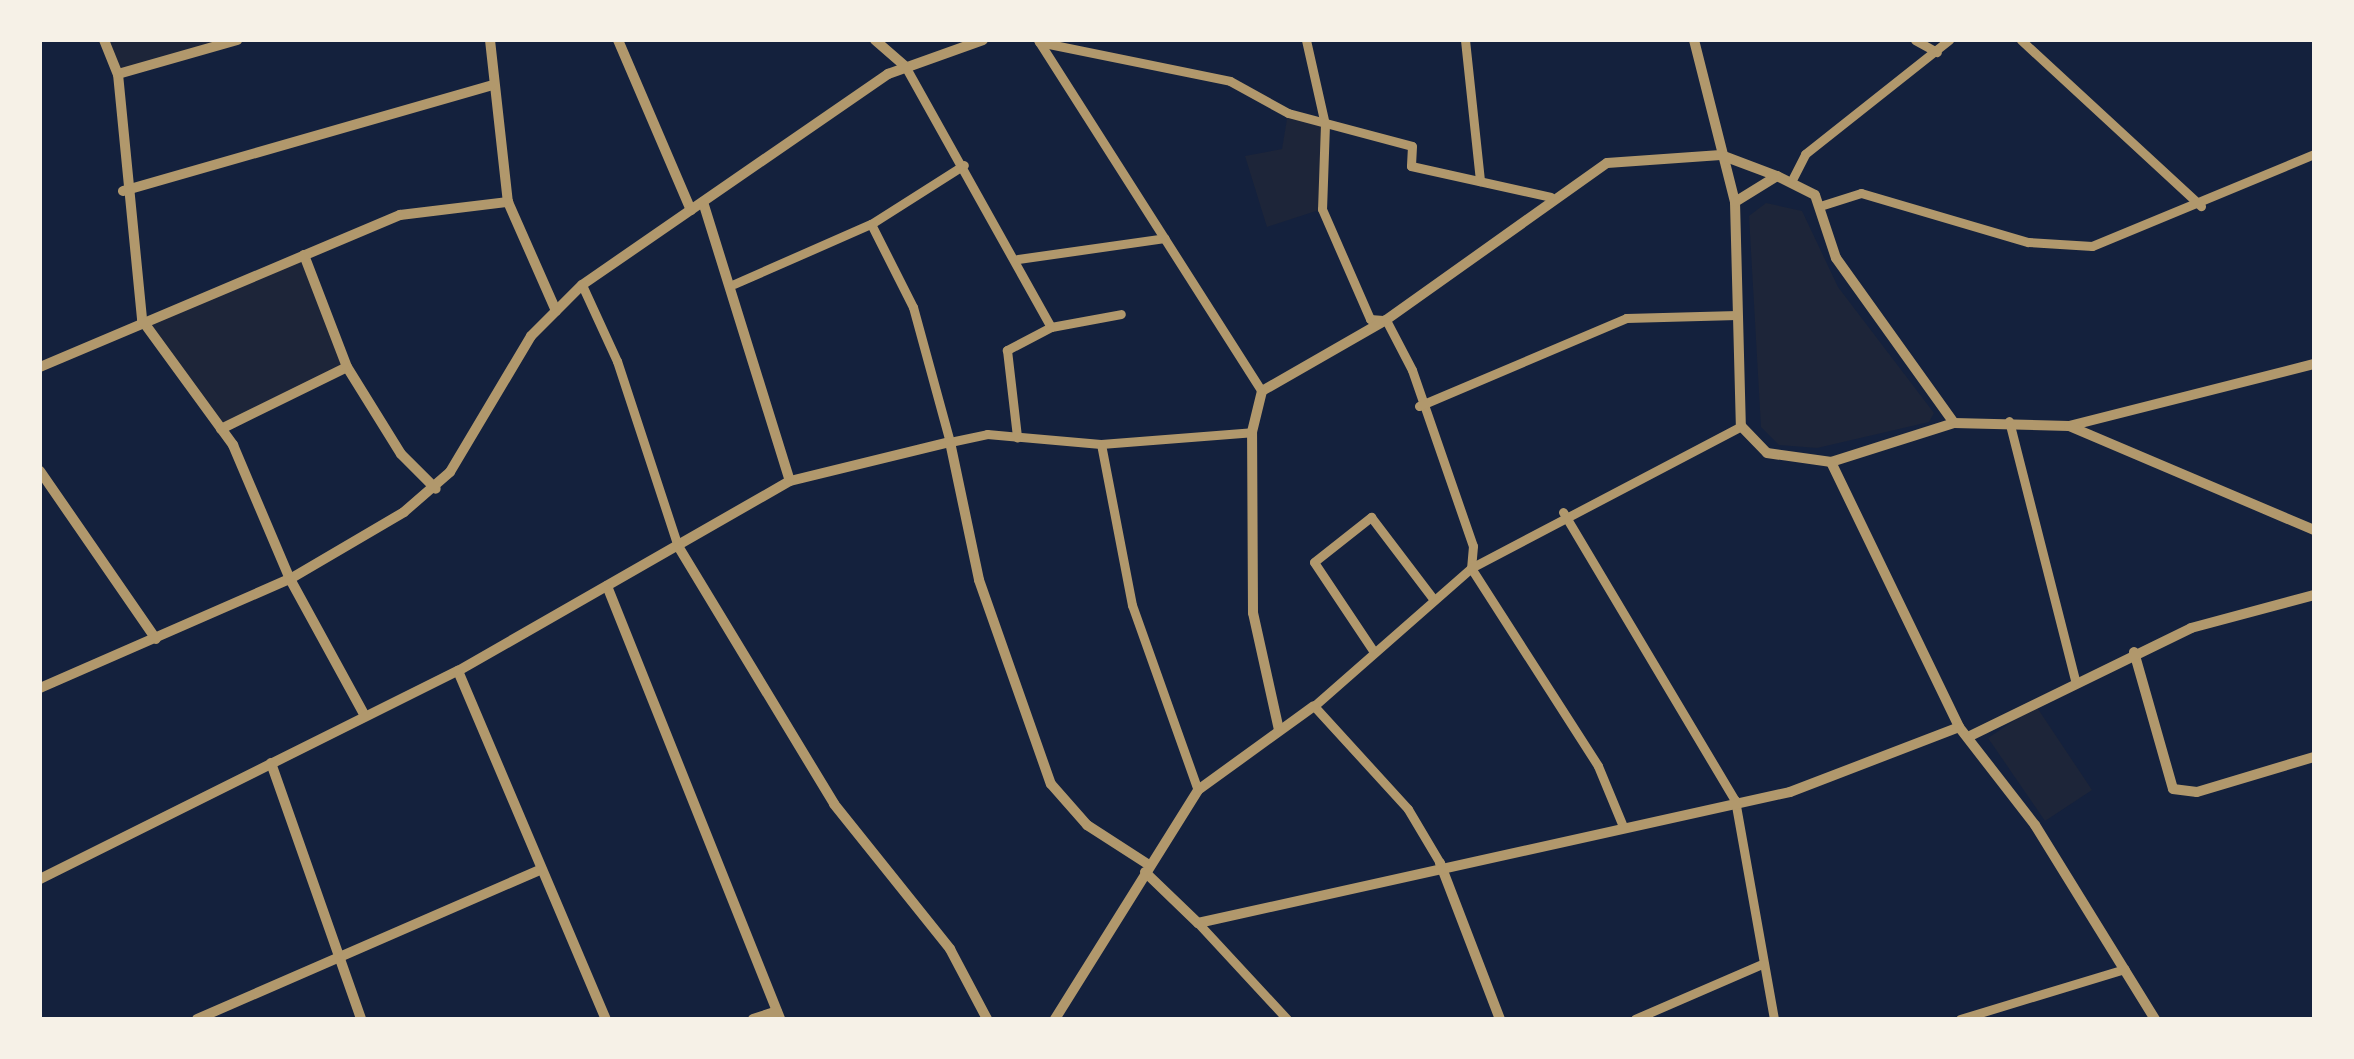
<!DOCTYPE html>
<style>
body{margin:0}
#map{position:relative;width:2354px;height:1059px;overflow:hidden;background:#14213d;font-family:"Exo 2",sans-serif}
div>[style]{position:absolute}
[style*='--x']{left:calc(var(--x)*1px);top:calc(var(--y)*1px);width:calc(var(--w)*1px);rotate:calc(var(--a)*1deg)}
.green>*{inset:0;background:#1d2539}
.pedestrian>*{height:9px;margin:-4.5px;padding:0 4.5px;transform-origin:4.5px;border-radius:4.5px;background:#b1986c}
.minor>*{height:10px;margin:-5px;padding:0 5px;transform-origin:5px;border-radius:5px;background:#b1986c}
span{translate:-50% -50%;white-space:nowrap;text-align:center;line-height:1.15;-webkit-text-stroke:8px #f6f1e7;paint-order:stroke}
.frame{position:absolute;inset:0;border:42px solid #f6f1e7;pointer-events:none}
</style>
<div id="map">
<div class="green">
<div style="clip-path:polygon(104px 40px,237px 40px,118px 74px)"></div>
<div style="clip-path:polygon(1288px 113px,1325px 124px,1322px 209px,1267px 227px,1245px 156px,1282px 149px)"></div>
<div style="clip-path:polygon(1766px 203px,1802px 211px,1838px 287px,1934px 413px,1929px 422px,1817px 448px,1779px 445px,1761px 427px,1749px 216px)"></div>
<div style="clip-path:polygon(304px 255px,347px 367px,221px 429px,142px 320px)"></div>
<div style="clip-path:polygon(2036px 706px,2092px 790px,2045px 821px,1988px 738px)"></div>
</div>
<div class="pedestrian">
<div style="--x:1038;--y:40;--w:416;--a:57.5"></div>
<div style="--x:1306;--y:40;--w:86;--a:77.3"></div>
<div style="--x:1325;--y:124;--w:85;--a:92"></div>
<div style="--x:1322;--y:209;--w:120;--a:66.4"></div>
<div style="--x:1370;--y:319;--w:16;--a:4"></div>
<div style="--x:1386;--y:320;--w:56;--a:62.5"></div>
<div style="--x:1412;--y:370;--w:186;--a:70.9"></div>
<div style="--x:1473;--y:546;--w:22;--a:95"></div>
<div style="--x:1465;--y:40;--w:142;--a:83.9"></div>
<div style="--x:1915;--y:40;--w:25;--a:29"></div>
<div style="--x:2021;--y:40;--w:245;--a:42.7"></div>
<div style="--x:1039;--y:42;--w:195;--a:11.5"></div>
<div style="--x:1230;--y:81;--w:66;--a:28.9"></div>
<div style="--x:1288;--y:113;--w:128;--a:14.9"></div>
<div style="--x:1412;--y:146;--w:20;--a:93"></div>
<div style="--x:1411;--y:166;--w:143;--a:12.5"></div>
<div style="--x:905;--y:66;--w:299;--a:60.8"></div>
<div style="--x:1051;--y:327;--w:50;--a:152.4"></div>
<div style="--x:1007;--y:350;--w:88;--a:83.4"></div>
<div style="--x:1793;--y:178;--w:27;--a:-63"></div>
<div style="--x:1805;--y:154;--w:184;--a:-38.4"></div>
<div style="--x:1820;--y:206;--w:43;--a:-17.6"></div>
<div style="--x:1861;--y:193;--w:174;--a:16.4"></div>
<div style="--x:2028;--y:242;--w:64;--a:3.6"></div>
<div style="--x:2092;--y:246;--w:240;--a:-22.5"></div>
<div style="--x:871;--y:224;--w:93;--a:63.2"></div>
<div style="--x:913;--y:307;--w:140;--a:74.7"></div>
<div style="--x:950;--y:442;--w:38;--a:-12"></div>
<div style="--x:987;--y:434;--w:114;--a:5"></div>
<div style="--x:1101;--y:444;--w:151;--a:-4.5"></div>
<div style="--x:1018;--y:259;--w:148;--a:-8.1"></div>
<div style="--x:734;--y:284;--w:150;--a:-23.7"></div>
<div style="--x:871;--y:224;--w:110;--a:-32.4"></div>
<div style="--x:582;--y:285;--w:84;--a:65.3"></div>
<div style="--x:617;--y:361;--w:195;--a:71.8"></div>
<div style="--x:1051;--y:327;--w:71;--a:-10.5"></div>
<div style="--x:1419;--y:406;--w:225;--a:-23"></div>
<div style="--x:1626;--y:318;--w:111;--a:-1.5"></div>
<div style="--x:2009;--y:421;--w:267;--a:75.7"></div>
<div style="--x:1101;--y:444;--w:164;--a:79.1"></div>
<div style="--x:1132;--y:605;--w:196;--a:70.4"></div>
<div style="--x:1563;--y:512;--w:335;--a:59.2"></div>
<div style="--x:1735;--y:800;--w:222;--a:79.9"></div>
<div style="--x:1471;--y:568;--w:235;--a:57.3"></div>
<div style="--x:1598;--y:766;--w:63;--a:67.5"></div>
<div style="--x:1374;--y:652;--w:108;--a:-123.7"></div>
<div style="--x:1314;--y:562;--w:73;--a:-38.3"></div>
<div style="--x:1371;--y:517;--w:104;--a:52.8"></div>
<div style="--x:1440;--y:863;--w:63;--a:-120.7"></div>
<div style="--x:1408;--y:809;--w:139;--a:-132.4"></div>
<div style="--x:1314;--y:706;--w:209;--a:-41.3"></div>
<div style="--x:1471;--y:568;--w:305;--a:-27.7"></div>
<div style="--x:1198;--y:923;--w:131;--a:47.2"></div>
<div style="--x:1635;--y:1019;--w:138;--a:-23.4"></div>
<div style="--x:1960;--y:1019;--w:172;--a:-16.9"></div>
</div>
<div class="minor">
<div style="--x:104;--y:40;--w:37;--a:68"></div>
<div style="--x:118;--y:74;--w:247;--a:84.4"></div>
<div style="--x:142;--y:320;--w:155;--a:53.9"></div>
<div style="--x:233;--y:445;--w:146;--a:67"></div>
<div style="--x:290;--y:579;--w:156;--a:61.3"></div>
<div style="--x:490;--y:40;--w:163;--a:83.7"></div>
<div style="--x:508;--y:202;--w:119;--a:66.2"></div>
<div style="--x:618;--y:40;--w:185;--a:66.8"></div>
<div style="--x:875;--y:40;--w:40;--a:41"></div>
<div style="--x:1694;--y:40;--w:167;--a:75.8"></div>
<div style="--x:1735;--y:202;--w:224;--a:88.5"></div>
<div style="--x:1741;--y:426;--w:37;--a:46"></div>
<div style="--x:1767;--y:453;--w:65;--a:8"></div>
<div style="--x:1831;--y:462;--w:129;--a:-17.6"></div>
<div style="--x:118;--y:74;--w:124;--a:-15.9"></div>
<div style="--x:123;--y:191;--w:382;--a:-16"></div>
<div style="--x:703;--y:202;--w:292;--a:72.7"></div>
<div style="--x:1735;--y:202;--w:49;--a:-31.8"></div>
<div style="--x:1777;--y:176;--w:42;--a:26.6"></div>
<div style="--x:1815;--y:195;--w:66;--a:71.6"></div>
<div style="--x:1836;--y:258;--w:203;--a:54.4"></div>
<div style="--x:40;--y:367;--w:391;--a:-22.9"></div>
<div style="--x:400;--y:215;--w:109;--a:-6.9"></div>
<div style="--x:347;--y:367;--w:102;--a:58.2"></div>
<div style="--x:401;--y:454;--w:49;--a:45"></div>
<div style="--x:1954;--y:423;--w:115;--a:1.5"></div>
<div style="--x:2069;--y:426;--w:253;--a:-14.2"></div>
<div style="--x:2069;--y:426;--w:266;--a:23"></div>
<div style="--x:221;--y:429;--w:140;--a:-26.2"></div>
<div style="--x:347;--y:367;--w:120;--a:-111"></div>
<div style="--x:1831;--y:462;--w:294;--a:64.2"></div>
<div style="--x:1959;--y:727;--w:124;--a:52.2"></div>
<div style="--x:2035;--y:825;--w:228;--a:58.3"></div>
<div style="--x:40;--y:471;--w:204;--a:55.4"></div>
<div style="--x:678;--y:546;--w:301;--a:58.8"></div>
<div style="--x:834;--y:804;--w:186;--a:51.3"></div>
<div style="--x:950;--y:949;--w:79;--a:62.1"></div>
<div style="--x:607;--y:586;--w:466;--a:68.2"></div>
<div style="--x:2134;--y:652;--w:142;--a:74.1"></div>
<div style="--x:2173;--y:789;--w:24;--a:7"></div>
<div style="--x:2197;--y:792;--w:122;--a:-16.7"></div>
<div style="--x:458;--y:671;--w:378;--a:67"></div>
<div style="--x:40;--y:688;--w:273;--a:-23.6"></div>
<div style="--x:290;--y:579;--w:132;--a:-30.4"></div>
<div style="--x:404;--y:512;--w:61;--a:-41"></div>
<div style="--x:450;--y:472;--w:158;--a:-59.2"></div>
<div style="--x:531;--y:336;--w:72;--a:-45"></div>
<div style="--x:582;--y:285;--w:372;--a:-34.6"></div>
<div style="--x:888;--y:74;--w:101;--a:-19.7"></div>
<div style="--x:1279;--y:730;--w:120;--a:-102.5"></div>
<div style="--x:1253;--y:613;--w:181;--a:-90.3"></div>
<div style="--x:1252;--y:432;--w:42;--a:-76.3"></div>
<div style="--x:1262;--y:391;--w:143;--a:-29.8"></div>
<div style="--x:1386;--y:320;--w:271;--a:-35.4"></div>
<div style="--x:1607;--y:163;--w:114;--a:-4"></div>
<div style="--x:1721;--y:155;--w:60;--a:20.6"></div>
<div style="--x:1968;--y:737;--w:248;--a:-26"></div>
<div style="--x:2191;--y:628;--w:127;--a:-15"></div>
<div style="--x:271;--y:763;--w:271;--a:70.6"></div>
<div style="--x:1440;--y:863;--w:167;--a:69"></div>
<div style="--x:1145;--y:872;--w:74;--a:43.9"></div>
<div style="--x:1198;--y:923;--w:606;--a:-12.48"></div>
<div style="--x:1790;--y:792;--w:181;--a:-21"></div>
<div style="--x:40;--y:879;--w:467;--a:-26.5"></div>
<div style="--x:458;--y:671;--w:383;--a:-29.8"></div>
<div style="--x:790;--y:481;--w:165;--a:-13.7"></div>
<div style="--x:950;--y:442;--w:141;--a:78.1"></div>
<div style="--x:979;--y:580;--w:216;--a:70.6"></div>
<div style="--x:1051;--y:784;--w:55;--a:48.7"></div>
<div style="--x:1087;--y:825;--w:74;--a:32.8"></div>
<div style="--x:197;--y:1019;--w:374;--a:-23.5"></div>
<div style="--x:753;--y:1019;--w:25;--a:-18"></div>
<div style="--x:1055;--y:1019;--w:270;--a:-58"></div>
<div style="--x:1198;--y:790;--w:143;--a:-35.9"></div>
</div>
<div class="frame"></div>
</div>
